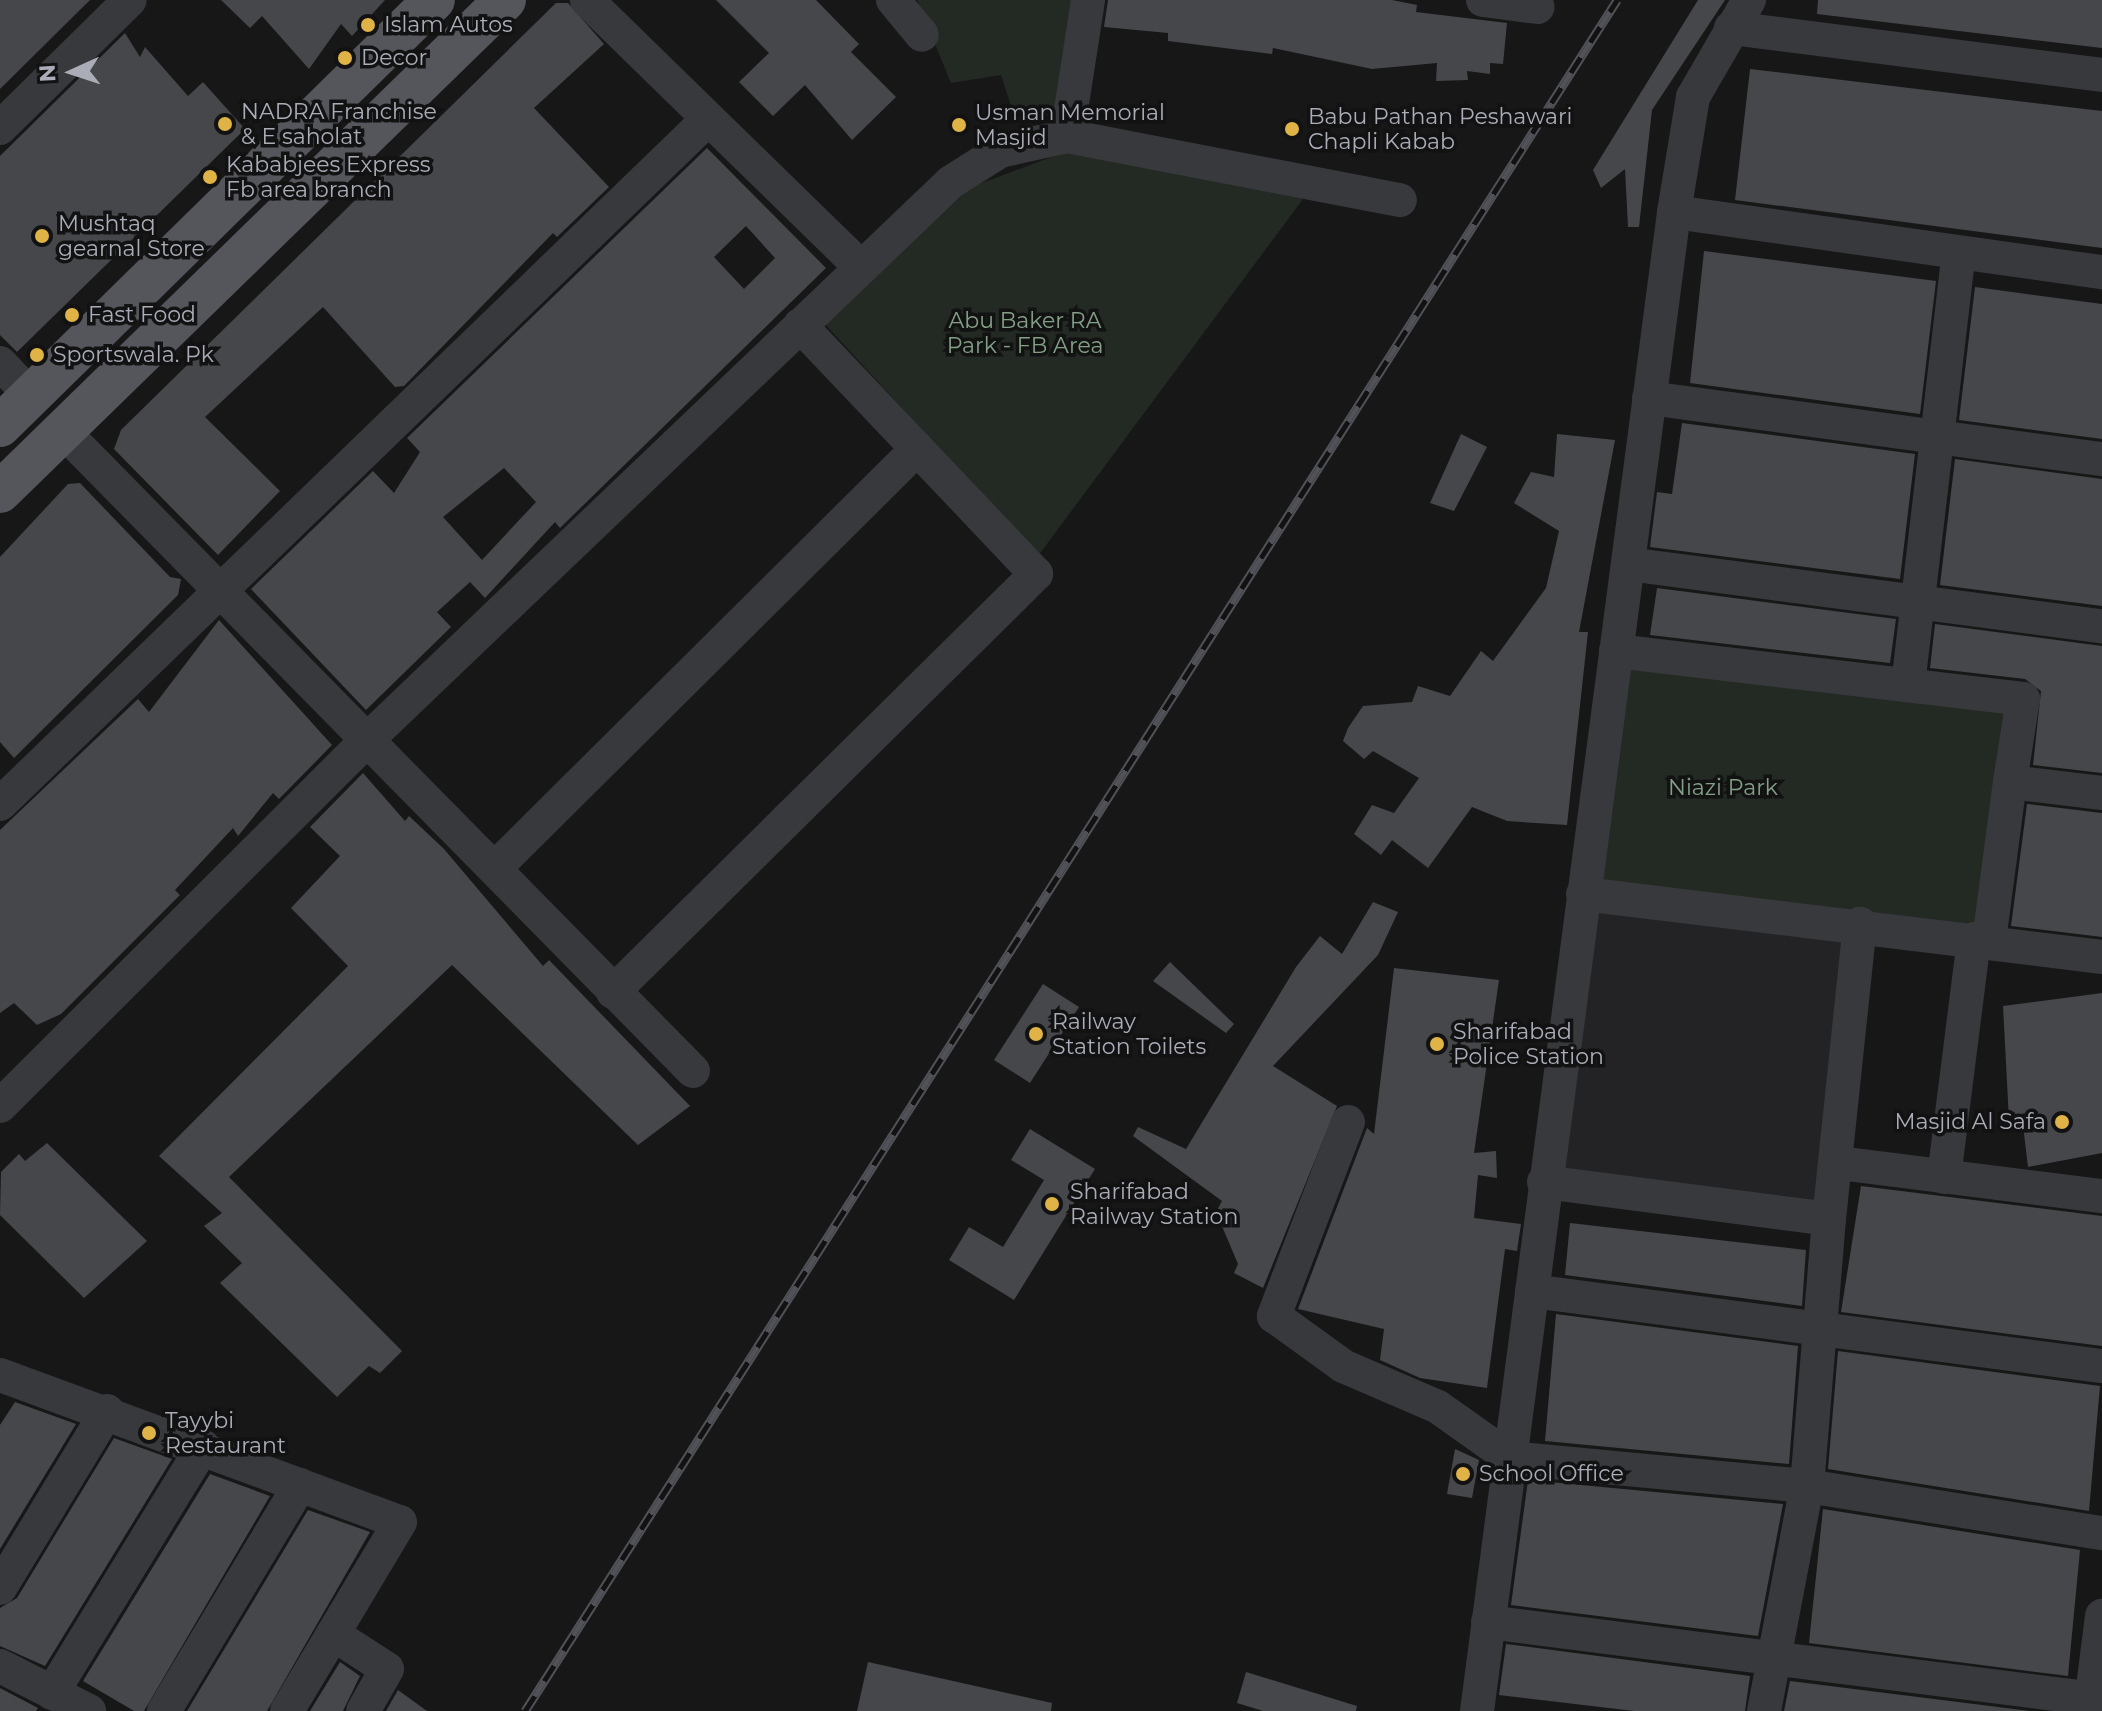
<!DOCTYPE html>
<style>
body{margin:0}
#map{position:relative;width:2102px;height:1711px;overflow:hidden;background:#171718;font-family:Montserrat,sans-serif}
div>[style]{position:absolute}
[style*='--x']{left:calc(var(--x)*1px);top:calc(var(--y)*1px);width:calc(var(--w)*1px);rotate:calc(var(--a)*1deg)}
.built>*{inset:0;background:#232325}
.green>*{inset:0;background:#232a24}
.building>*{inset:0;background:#46474b}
.minor>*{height:34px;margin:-17px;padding:0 17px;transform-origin:17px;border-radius:17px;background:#38393d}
.major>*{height:42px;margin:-21px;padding:0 21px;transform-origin:21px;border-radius:21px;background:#54565c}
.rail>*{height:9px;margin-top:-4.5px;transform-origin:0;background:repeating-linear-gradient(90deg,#121213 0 18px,#515258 0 36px);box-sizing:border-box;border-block:2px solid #515258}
.dots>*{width:22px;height:22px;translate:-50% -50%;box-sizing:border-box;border:4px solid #121213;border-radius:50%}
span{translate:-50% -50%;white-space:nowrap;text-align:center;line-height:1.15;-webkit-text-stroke:7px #121213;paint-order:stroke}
.poi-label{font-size:22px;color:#aaadb7}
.left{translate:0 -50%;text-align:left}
.right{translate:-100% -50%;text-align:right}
.park-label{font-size:22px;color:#83a086}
.north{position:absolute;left:32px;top:32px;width:80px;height:80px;-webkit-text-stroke:6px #121213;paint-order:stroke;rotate:267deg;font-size:22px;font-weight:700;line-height:32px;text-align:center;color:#aaadb7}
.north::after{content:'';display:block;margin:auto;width:28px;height:36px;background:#aaadb7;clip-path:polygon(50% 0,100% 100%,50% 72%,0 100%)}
</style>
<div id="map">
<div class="built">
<div style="clip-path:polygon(1584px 896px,1870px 928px,1829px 1218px,1546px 1183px)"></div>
</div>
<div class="green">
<div style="clip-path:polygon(917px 0,1075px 0,1060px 112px,1017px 124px,1001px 75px,951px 83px)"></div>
<div style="clip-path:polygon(1073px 149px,1303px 199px,1038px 556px,824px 323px,971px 187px)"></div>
<div style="clip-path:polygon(1616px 651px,2023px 699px,1989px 941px,1584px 896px)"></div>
</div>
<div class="building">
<div style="clip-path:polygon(0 0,90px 0,0 89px)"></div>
<div style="clip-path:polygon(221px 0,385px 0,352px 36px,341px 24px,309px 69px,262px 16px,250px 28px)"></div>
<div style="clip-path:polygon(716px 0,816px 0,859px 44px,851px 52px,896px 97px,852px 140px,805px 85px,773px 116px,739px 82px,769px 53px)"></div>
<div style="clip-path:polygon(1108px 0,1392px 0,1417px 5px,1416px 12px,1507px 23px,1503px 64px,1490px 63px,1490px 74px,1467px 71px,1468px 80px,1436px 81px,1437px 63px,1372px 69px,1273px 48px,1272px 54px,1168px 41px,1168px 33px,1104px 27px)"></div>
<div style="clip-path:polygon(1698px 0,1725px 0,1652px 110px,1639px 227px,1628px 227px,1625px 169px,1601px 188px,1593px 170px)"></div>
<div style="clip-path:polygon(1818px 0,2102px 0,2102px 48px,1817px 14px)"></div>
<div style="clip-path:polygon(556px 3px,568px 3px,604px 44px,534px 108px,609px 187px,557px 237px,553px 233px,404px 386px,395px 387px,323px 307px,205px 417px,280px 491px,218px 555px,114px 449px,121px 430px)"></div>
<div style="clip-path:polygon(125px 33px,140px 57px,145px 47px,188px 96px,203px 82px,245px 129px,17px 352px,0 335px,0 156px)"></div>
<div style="clip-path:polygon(1750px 69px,2102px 111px,2102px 248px,1735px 200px)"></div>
<div style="clip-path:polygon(evenodd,707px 148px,826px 268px,560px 528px,555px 522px,485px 598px,470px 582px,437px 612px,451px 627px,366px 710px,251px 589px,373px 471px,394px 493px,420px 452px,407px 438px,707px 148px,746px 226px,775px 258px,744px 289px,714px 257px,746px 226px,707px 148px,504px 468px,536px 502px,482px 560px,443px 517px,504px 468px)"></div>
<div style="clip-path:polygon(1704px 251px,1936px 281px,1920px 414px,1690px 383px)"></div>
<div style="clip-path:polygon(1975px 287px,2102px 304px,2102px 439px,1959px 420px)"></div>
<div style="clip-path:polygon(1682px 423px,1915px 454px,1900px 579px,1650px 547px,1657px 492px,1672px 494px)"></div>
<div style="clip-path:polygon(1461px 434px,1487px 447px,1454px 511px,1430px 503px)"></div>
<div style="clip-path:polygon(1557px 434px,1615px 440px,1579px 632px,1588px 632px,1567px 825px,1507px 821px,1472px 807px,1428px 868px,1392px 840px,1381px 855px,1354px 834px,1372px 805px,1394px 813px,1419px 778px,1373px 751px,1364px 759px,1343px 741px,1348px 728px,1363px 706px,1412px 702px,1418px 686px,1450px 696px,1481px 651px,1493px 661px,1546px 588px,1559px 531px,1514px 503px,1531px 472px,1554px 477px)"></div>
<div style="clip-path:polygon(1955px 459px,2102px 479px,2102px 606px,1940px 585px)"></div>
<div style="clip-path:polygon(80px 483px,170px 577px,181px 579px,178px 595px,14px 758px,0 742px,0 557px,68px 484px)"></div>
<div style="clip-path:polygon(1657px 588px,1896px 619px,1890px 663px,1650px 635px)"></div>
<div style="clip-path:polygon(219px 620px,332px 745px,279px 799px,273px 793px,238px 836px,233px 828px,175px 890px,180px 895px,61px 1014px,37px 1025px,14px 1003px,0 1013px,0 830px,138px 699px,149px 712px)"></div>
<div style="clip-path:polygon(1935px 624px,2102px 646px,2102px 773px,2033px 765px,2041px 691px,2025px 679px,1930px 668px)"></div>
<div style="clip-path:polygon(363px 773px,405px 821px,409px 816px,444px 849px,543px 966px,549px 960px,690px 1106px,638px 1145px,452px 965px,229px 1177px,402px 1351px,380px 1373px,369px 1366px,337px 1397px,220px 1283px,242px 1263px,204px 1226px,222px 1213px,159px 1156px,348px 966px,291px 908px,340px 856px,310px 827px)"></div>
<div style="clip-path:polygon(2027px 804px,2102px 813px,2102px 937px,2011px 926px)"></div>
<div style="clip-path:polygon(1373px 902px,1398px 912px,1378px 955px,1273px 1066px,1337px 1106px,1263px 1288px,1234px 1273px,1238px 1264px,1216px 1212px,1222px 1201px,1133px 1136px,1138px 1127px,1186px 1149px,1296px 967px,1320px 936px,1342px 954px)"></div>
<div style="clip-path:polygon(1170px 962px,1234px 1024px,1226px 1033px,1153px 981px)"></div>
<div style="clip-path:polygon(1394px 968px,1499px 980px,1474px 1153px,1496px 1151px,1497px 1178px,1478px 1175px,1474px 1218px,1521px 1224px,1517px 1251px,1505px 1249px,1487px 1388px,1420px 1378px,1380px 1360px,1384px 1329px,1298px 1309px,1367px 1128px,1374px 1134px)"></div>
<div style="clip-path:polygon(1043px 984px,1079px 1007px,1030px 1083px,994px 1060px)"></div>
<div style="clip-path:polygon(2102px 993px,2102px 1153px,2028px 1167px,2022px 1117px,2009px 1120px,2003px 1006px)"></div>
<div style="clip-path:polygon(1030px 1129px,1095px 1169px,1014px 1300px,949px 1260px,969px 1227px,1003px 1247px,1044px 1180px,1011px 1160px)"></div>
<div style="clip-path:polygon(47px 1143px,147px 1241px,84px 1298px,0 1215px,1px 1172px,19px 1154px,25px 1161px)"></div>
<div style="clip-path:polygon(1861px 1186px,2102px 1216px,2102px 1346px,1841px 1312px)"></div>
<div style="clip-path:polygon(1570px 1223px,1806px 1250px,1802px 1306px,1565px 1275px)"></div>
<div style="clip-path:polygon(1556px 1314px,1798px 1346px,1789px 1464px,1545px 1441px)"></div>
<div style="clip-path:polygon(1838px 1351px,2100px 1386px,2089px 1511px,1828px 1469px)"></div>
<div style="clip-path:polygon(15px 1402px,76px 1424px,0 1549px,0 1425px)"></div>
<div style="clip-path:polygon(114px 1438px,172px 1459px,45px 1666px,0 1646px,0 1608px,17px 1598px)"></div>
<div style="clip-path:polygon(1455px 1449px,1479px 1460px,1472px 1498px,1447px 1494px)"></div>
<div style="clip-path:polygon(210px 1474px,270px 1496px,144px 1711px,134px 1711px,83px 1681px)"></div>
<div style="clip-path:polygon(1528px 1480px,1783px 1504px,1758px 1636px,1511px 1605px)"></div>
<div style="clip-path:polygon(1823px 1509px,2080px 1550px,2068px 1676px,1809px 1643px)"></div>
<div style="clip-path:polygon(308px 1510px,370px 1532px,267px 1711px,187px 1711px)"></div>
<div style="clip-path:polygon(1506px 1644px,1750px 1676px,1745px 1711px,1634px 1711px,1499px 1695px)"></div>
<div style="clip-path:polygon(340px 1662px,360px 1676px,343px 1711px,310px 1711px)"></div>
<div style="clip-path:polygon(868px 1662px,1052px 1703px,1051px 1711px,857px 1711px)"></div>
<div style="clip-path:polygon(1246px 1672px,1357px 1706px,1356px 1711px,1263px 1711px,1237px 1703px)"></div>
<div style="clip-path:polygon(1790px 1681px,2030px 1711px,1784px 1711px)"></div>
<div style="clip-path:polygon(0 1688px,38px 1708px,36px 1711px,0 1711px)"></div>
<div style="clip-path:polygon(398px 1690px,427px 1711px,386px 1711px)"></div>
</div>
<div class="minor">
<div style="--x:587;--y:0;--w:378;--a:44.3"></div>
<div style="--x:893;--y:0;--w:45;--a:50.4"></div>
<div style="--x:1483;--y:0;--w:55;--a:7.3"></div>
<div style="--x:1731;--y:28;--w:374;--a:7.2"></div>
<div style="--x:0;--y:128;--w:182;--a:-44.6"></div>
<div style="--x:1067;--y:136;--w:138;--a:-81.2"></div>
<div style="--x:1674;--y:212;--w:432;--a:8"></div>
<div style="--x:0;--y:363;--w:44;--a:46.8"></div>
<div style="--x:1649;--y:398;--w:457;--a:7.7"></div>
<div style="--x:63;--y:431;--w:898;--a:45.45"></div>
<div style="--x:1628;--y:564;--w:478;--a:7.5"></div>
<div style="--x:1616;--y:651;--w:410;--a:6.7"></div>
<div style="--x:2023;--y:699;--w:84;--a:98.9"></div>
<div style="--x:1908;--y:685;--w:435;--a:-83.3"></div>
<div style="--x:0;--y:804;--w:982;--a:-44.05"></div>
<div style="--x:495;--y:868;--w:595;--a:-44.8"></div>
<div style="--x:1583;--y:894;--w:523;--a:6.92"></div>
<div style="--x:1989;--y:941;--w:160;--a:-82.5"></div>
<div style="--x:2010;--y:782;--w:93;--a:6.8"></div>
<div style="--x:613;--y:992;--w:595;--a:-44.66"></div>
<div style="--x:1036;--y:574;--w:343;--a:-133.5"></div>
<div style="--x:0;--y:1106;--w:520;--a:-44.92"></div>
<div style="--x:368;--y:739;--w:806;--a:-43.69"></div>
<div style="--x:951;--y:182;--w:58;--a:-32.3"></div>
<div style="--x:1000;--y:151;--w:69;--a:-12.6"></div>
<div style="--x:1067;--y:136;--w:339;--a:10.9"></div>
<div style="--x:1348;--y:1122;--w:208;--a:110.9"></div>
<div style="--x:1274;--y:1316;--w:85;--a:35.9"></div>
<div style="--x:1343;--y:1366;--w:103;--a:23.3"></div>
<div style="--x:1438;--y:1407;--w:88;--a:35.3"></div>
<div style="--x:1510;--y:1458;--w:298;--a:5.4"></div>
<div style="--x:1807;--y:1486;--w:299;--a:9.1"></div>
<div style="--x:1839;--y:1163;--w:265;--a:7.2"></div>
<div style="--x:1944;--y:1177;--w:240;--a:-82.8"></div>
<div style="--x:1544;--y:1182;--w:287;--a:7.4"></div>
<div style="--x:1829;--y:1219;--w:297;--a:-84"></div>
<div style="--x:1532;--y:1291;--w:575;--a:7.5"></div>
<div style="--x:0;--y:1375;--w:426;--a:20.2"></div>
<div style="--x:400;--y:1522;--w:220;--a:120.9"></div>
<div style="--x:0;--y:1588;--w:207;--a:-58.8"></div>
<div style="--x:1488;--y:1622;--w:619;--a:7.24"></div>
<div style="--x:333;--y:1634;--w:64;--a:32.9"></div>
<div style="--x:387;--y:1669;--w:48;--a:119.7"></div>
<div style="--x:0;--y:1666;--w:100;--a:26.8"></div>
<div style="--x:52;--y:1693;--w:289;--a:-58.5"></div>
<div style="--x:164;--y:1711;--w:264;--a:-59"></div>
<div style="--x:1477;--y:1711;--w:1512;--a:-82.51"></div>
<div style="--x:1674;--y:212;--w:117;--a:-80.6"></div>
<div style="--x:1693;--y:97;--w:112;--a:-60"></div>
<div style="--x:1764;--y:1711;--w:229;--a:-79.2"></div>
<div style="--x:1807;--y:1486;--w:268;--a:-85.3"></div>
<div style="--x:2090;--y:1711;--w:96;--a:-82.8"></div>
</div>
<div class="major">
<div style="--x:0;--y:426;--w:608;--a:-44.47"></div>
<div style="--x:0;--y:492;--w:705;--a:-44.25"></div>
</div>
<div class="rail">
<div style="--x:525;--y:1711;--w:2030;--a:-57.45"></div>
</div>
<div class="dots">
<div style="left:368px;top:25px;background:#e0b347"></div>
<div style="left:345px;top:58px;background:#e0b347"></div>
<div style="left:225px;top:124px;background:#e0b347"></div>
<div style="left:959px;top:125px;background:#e0b347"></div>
<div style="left:1292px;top:129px;background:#e0b347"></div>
<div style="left:210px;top:177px;background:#e0b347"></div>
<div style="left:42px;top:236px;background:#e0b347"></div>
<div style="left:72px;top:315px;background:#e0b347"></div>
<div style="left:37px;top:355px;background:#e0b347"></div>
<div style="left:1036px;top:1034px;background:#e0b347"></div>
<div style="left:1437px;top:1044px;background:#e0b347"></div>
<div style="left:2062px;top:1122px;background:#e0b347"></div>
<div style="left:1052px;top:1204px;background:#e0b347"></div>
<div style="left:149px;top:1433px;background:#e0b347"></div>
<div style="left:1463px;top:1474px;background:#e0b347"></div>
</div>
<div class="poi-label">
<span class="left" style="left:384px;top:25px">Islam Autos</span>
<span class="left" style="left:361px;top:58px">Decor</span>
<span class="left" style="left:241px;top:124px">NADRA Franchise<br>&amp; E saholat</span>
<span class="left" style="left:975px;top:125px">Usman Memorial<br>Masjid</span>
<span class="left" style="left:1308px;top:129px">Babu Pathan Peshawari<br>Chapli Kabab</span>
<span class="left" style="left:226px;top:177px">Kababjees Express<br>Fb area branch</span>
<span class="left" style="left:58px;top:236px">Mushtaq<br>gearnal Store</span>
<span class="left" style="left:88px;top:315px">Fast Food</span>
<span class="left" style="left:53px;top:355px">Sportswala. Pk</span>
<span class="left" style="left:1052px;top:1034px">Railway<br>Station Toilets</span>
<span class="left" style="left:1453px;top:1044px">Sharifabad<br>Police Station</span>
<span class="right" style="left:2046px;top:1122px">Masjid Al Safa</span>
<span class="left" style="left:1070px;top:1204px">Sharifabad<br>Railway Station</span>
<span class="left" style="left:165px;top:1433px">Tayybi<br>Restaurant</span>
<span class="left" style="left:1479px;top:1474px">School Office</span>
</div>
<div class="park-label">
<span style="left:1025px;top:333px">Abu Baker RA<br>Park - FB Area</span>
<span style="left:1723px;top:788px">Niazi Park</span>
</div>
<div class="north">N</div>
</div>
